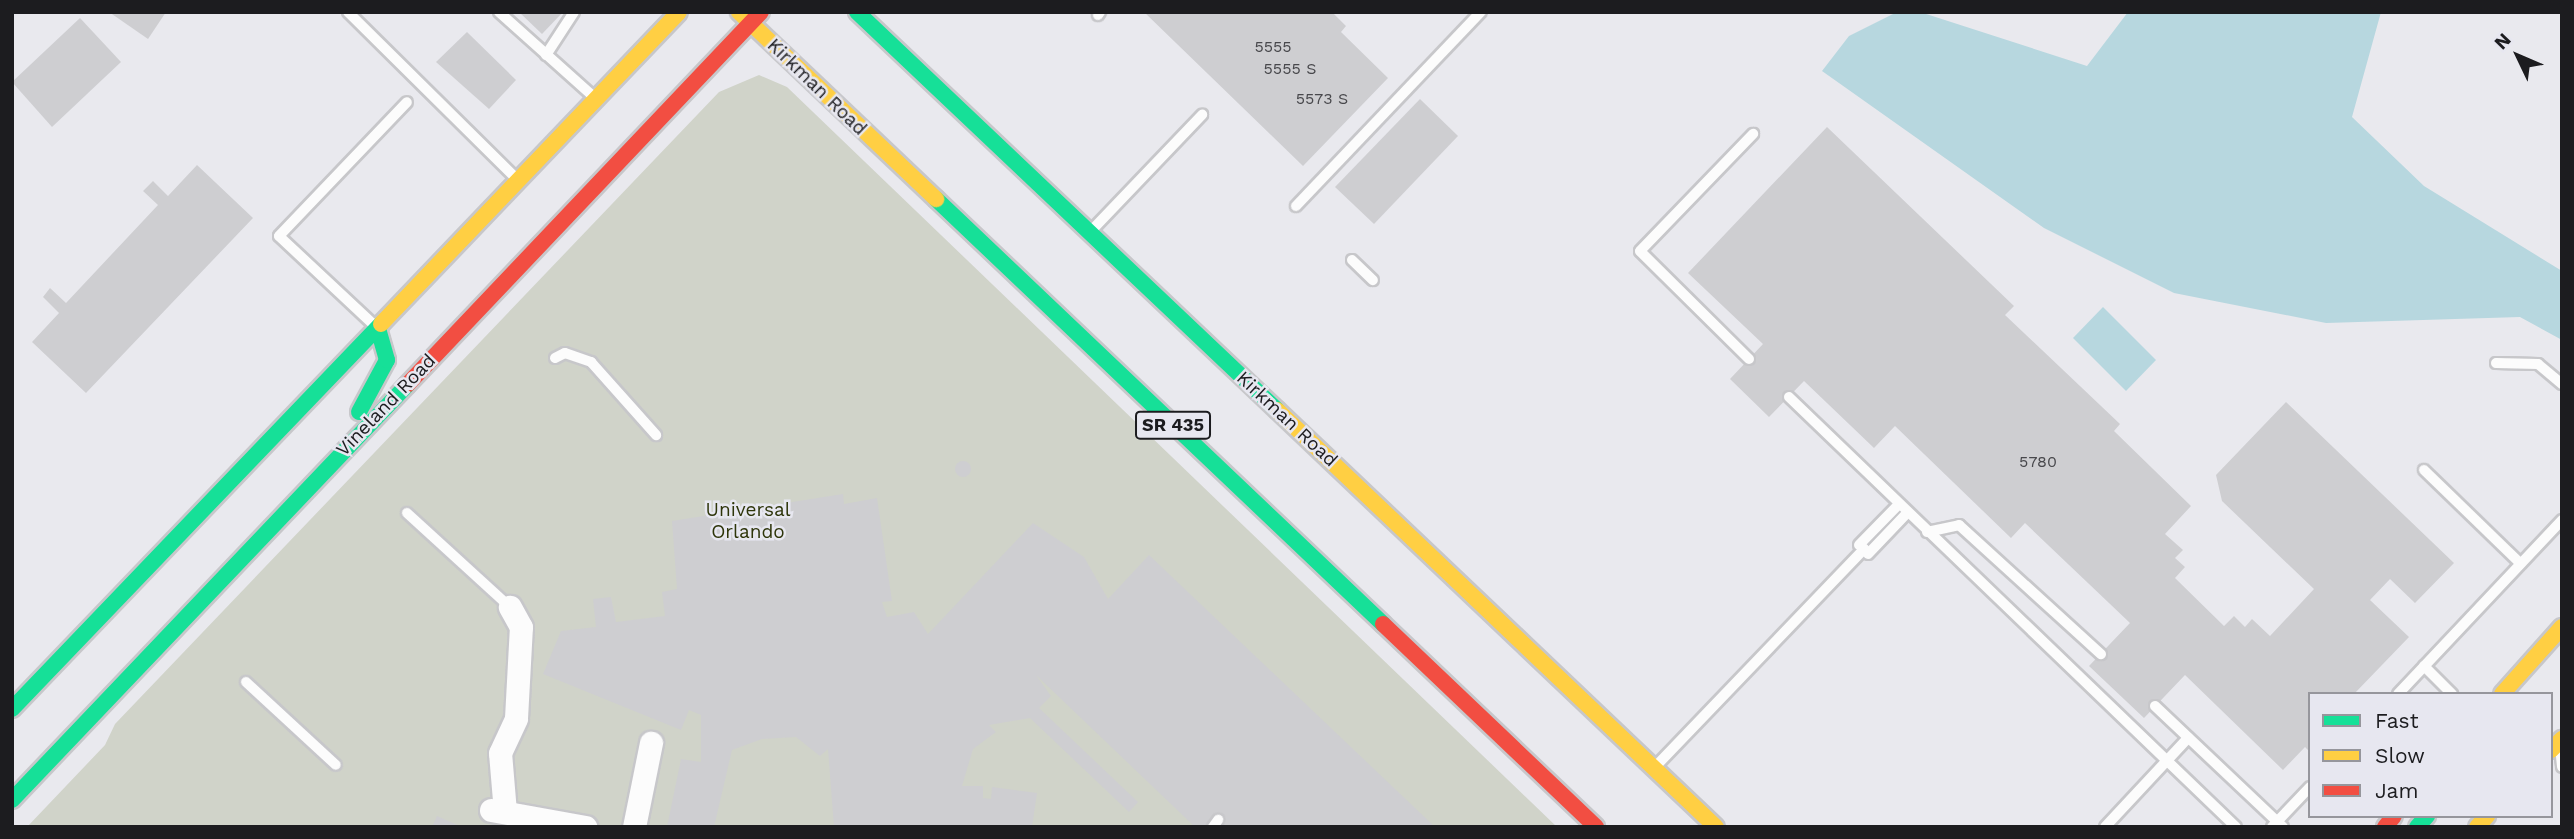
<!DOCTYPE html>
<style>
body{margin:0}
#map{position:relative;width:2574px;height:839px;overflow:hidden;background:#e9e9ee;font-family:"Work Sans",sans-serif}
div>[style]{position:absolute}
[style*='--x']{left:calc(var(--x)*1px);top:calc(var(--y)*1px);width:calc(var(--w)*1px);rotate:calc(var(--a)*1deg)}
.green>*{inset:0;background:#d0d3c9}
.water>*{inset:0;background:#b7d7df}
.building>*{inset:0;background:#ceced1}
.round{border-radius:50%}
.roads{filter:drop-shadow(2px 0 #c7c7ca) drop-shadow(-2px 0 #c7c7ca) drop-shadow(0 2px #c7c7ca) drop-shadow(0 -2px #c7c7ca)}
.lane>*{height:10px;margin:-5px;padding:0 5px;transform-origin:5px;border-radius:5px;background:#fcfcfc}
.street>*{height:23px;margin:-11.5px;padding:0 11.5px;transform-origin:11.5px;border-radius:11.5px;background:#fcfcfc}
.fast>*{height:16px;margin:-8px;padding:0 8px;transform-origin:8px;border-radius:8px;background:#16e098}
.slow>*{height:16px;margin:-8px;padding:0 8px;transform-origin:8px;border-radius:8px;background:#ffcf43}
.jam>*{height:16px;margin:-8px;padding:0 8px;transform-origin:8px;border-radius:8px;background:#f24e42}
span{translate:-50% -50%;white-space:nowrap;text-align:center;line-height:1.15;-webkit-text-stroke:5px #e7e7f0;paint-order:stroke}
.number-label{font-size:16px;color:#48484c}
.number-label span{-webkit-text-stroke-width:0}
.shield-label span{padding:2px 5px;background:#e7e7f0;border:2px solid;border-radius:5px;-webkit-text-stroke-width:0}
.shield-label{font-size:18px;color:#1c1c1f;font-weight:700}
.street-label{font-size:19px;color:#1c1c1f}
.park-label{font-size:19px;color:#2e350a}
.frame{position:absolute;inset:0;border:14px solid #1c1c1f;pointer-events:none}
.legend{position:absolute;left:2308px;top:692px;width:245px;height:126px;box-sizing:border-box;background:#e7e7f0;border:2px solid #96969c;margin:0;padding:9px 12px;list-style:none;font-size:21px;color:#1c1c1f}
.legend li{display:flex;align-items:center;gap:14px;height:35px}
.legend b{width:35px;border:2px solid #96969c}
.north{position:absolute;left:2483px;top:21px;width:70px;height:70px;-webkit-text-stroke:5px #e7e7f0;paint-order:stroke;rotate:314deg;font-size:19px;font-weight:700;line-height:28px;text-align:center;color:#1c1c1f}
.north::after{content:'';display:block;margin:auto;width:24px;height:32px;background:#1c1c1f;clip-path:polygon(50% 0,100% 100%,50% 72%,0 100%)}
</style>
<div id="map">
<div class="green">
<div style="clip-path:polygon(759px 75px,787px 87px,1557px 827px,27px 827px,105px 745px,115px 724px,719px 92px)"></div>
</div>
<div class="water">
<div style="clip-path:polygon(1897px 12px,1920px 12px,2087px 66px,2128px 12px,2381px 12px,2352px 117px,2424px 186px,2562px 271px,2562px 340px,2520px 317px,2326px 323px,2174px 293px,2044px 228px,1822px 71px,1849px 36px)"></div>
<div style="clip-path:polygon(2103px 307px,2156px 360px,2126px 391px,2073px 338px)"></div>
</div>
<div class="building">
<div style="clip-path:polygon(109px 12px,166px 12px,148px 39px)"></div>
<div style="clip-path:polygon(519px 12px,563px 12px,542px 34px)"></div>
<div style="clip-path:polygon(1144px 12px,1332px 12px,1346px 26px,1341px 32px,1388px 78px,1303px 166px)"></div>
<div style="clip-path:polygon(80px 18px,121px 62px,52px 127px,12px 82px)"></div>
<div style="clip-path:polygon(467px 32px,516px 80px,489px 109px,436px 62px)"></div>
<div style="clip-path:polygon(1420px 99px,1458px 136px,1374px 224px,1335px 187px)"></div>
<div style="clip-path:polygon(1827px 127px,2014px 306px,2005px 315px,2120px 424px,2114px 431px,2191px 506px,2165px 534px,2183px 550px,2175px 558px,2185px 567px,2175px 578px,2224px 626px,2234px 616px,2245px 627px,2252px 619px,2270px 636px,2314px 589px,2222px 501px,2216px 475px,2286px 402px,2454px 563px,2415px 603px,2390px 579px,2370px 600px,2409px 637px,2354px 694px,2310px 694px,2310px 752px,2305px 747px,2283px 770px,2185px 675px,2144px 718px,2089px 666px,2130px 623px,2025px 523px,2011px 538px,1895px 426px,1874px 448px,1804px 381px,1769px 417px,1730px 379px,1763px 344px,1688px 273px)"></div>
<div style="clip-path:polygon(197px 165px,253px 218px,86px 393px,32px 342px,59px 313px,43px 297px,50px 288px,66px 303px,158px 205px,143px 191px,153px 181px,168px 196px)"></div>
<div class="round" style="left:955px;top:461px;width:16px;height:16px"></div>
<div style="clip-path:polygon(843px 494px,844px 504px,877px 498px,892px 601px,882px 602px,887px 617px,914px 612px,928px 634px,1033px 523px,1084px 557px,1108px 599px,1149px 555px,1435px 827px,1195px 827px,1036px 675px,1051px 696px,1039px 708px,1138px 802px,1129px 812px,1030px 718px,989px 725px,996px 732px,973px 749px,962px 786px,983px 786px,983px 798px,991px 799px,992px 787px,1037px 793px,1032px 827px,834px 827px,828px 749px,820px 756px,796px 737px,762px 739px,732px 750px,714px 827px,667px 827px,681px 759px,701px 762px,701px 715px,689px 710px,681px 730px,543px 674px,561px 631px,596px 627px,593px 599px,611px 597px,616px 622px,665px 616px,662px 592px,677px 589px,672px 521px)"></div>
<div style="clip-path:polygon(437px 816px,462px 827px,432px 827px)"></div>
</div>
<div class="roads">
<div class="lane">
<div style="--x:348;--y:12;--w:238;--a:44.7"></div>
<div style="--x:499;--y:12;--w:127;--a:41.8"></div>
<div style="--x:1098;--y:15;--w:4;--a:-56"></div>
<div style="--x:546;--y:55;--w:51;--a:-56.9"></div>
<div style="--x:1296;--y:206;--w:268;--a:-46.4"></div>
<div style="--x:1091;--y:231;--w:161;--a:-46.3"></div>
<div style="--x:1352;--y:260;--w:29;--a:44"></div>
<div style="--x:374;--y:325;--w:130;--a:-136.9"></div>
<div style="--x:279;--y:236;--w:185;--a:-46.3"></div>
<div style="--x:555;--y:358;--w:11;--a:-27"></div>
<div style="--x:565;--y:353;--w:28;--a:19"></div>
<div style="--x:591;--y:362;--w:98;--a:48.3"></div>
<div style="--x:1749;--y:359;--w:153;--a:-135.3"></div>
<div style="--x:1640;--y:251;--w:163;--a:-46"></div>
<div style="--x:2496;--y:363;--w:42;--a:1.4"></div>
<div style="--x:2538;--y:364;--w:31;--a:40"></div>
<div style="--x:1789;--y:397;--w:620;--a:43.89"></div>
<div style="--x:2424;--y:470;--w:134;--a:44.1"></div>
<div style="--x:407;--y:513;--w:139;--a:42.4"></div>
<div style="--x:1927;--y:532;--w:33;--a:-12"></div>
<div style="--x:1959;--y:525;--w:192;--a:42.3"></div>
<div style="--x:1859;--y:545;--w:56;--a:-45.7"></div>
<div style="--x:1868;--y:554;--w:57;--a:-46.4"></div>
<div style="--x:2424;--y:666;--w:40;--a:45"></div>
<div style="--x:246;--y:682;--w:122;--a:42.7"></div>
<div style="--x:2398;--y:694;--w:239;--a:-46.7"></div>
<div style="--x:2155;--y:706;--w:176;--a:43.4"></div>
<div style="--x:2560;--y:747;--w:20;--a:84"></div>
<div style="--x:1656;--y:766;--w:301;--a:-46.2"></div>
<div style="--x:1213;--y:827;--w:9;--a:-54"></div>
<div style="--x:2105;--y:827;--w:122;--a:-47"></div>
<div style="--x:2272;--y:827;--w:55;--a:-46.5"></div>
</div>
<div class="street">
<div style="--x:491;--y:810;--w:96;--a:10.3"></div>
<div style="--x:505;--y:812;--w:59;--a:-94.8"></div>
<div style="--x:500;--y:753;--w:38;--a:-65"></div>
<div style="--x:516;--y:718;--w:91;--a:-86.9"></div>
<div style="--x:521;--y:627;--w:23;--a:-119"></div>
<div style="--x:634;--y:827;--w:86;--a:-78.6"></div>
</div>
<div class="fast">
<div style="--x:857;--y:12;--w:579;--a:43.46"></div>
<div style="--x:936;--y:199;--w:617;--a:43.55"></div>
<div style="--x:359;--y:412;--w:59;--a:-61.7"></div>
<div style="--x:387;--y:360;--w:32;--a:-106"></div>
<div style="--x:12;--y:709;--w:533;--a:-46.22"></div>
<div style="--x:12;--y:800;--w:573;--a:-46.41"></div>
<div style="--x:2417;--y:827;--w:15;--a:-48"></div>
</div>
<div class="slow">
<div style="--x:739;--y:12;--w:272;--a:43.5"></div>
<div style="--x:381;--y:324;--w:431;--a:-46.3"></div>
<div style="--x:1277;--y:410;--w:605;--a:43.53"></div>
<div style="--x:2502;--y:694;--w:90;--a:-48.2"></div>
<div style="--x:2551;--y:750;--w:16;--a:-45"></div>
<div style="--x:2477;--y:827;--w:15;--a:-48"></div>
</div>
<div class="jam">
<div style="--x:407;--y:385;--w:514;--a:-46.5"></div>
<div style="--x:1383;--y:624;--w:294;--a:43.6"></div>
<div style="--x:2385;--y:827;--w:14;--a:-51"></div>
</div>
</div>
<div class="number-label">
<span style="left:1273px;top:47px">5555</span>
<span style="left:1290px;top:69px">5555 S</span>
<span style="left:1322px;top:99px">5573 S</span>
<span style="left:2038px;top:462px">5780</span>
</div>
<div class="shield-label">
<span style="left:1173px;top:425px">SR 435</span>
</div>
<div class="street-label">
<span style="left:817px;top:87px;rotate:44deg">Kirkman Road</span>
<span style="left:386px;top:405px;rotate:-46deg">Vineland Road</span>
<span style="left:1287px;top:419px;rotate:43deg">Kirkman Road</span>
</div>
<div class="park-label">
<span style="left:748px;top:521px">Universal<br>Orlando</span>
</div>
<div class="frame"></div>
<ul class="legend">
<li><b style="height:9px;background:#16e098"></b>Fast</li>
<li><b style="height:9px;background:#ffcf43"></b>Slow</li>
<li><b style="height:9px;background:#f24e42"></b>Jam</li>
</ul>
<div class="north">N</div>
</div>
